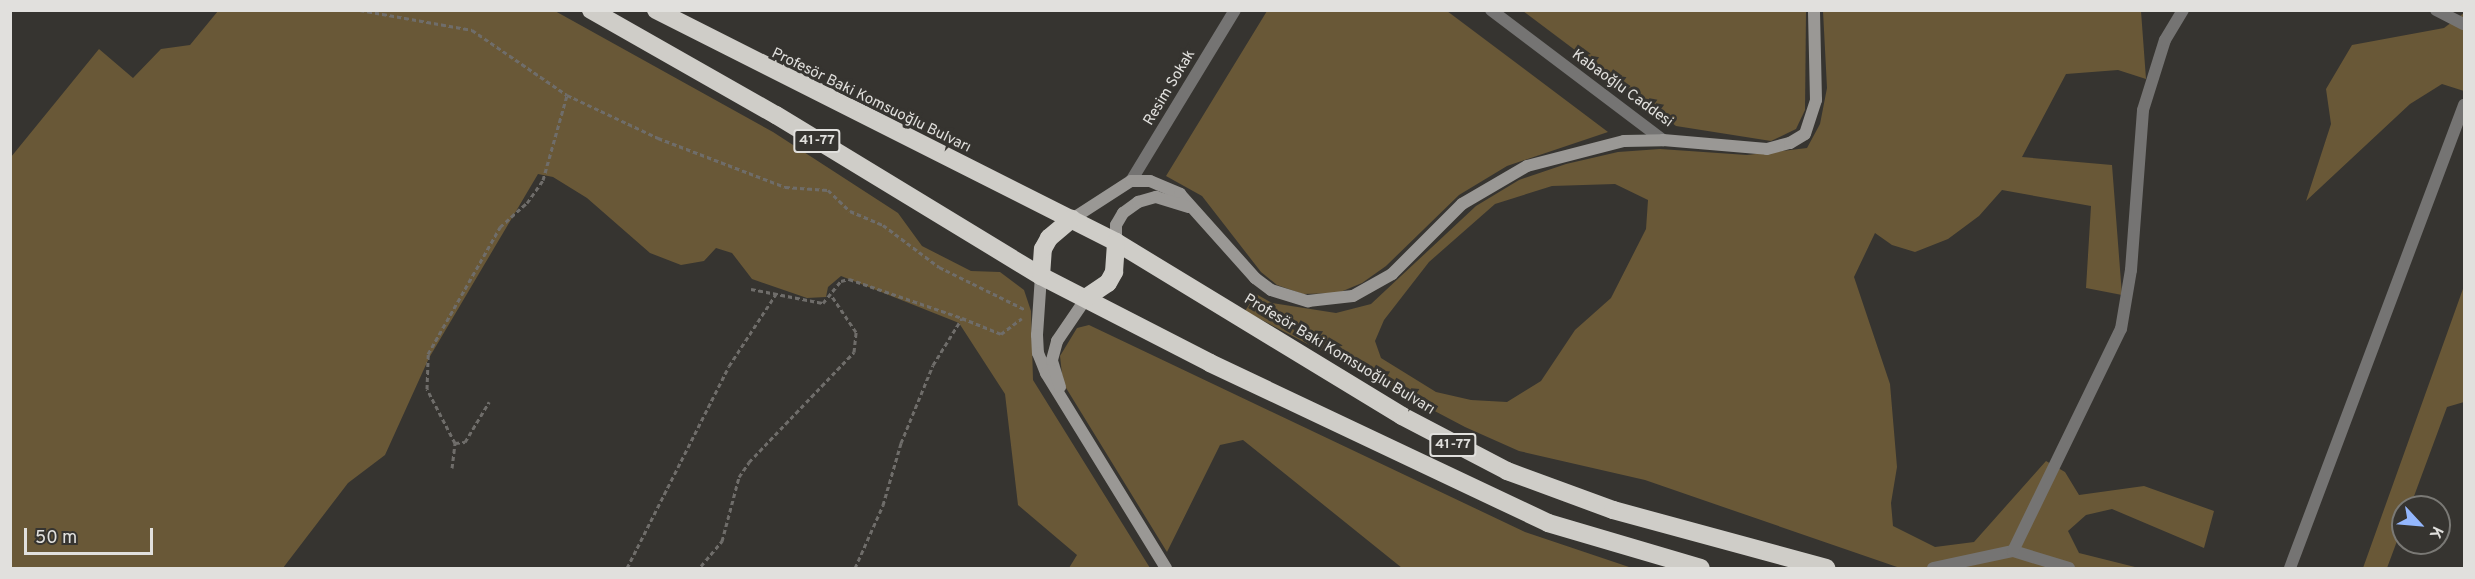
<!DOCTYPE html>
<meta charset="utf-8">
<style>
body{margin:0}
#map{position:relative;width:2475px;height:579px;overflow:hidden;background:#363430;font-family:Overpass,sans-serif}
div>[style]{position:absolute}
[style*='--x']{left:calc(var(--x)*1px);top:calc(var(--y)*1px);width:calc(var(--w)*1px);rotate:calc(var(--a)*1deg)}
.green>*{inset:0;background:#695837}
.path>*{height:3px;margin-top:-1.5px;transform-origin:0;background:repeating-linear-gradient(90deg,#6f6d6a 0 4.5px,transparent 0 7.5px)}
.street>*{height:12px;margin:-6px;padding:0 6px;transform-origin:6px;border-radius:6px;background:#757473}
.secondary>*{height:12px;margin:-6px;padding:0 6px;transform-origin:6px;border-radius:6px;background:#9a9895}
.highway>*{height:18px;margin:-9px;padding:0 9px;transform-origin:9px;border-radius:9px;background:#cfcdc8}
span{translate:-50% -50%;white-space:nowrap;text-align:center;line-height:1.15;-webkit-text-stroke:6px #363430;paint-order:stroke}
.shield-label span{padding:2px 4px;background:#363430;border:2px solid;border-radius:4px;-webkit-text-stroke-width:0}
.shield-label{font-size:14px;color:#e1e0dd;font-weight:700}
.street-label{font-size:15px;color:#e1e0dd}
.frame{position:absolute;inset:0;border:12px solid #e1e0dd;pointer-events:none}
.north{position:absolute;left:2391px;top:495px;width:60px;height:60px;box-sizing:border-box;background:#363430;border:2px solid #7a7975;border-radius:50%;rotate:116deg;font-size:16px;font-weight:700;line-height:24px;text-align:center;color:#e1e0dd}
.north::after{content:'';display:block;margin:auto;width:21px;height:27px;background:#94b7fd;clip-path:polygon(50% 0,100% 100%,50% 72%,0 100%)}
.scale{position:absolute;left:24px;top:528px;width:129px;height:27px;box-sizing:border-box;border:3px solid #e1e0dd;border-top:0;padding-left:8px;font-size:18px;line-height:21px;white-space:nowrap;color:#e1e0dd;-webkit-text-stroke:4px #363430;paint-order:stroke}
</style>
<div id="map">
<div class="green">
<div style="clip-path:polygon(218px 11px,555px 11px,773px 132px,898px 213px,922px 246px,971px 271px,1000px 272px,1024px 290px,1031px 311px,1033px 380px,1150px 568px,1069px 568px,1077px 555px,1018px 505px,1005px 394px,959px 323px,841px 276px,828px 287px,826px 297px,807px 298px,752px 279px,732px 253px,716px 248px,704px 261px,681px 265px,650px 253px,587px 198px,553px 177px,538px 174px,429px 358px,385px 455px,348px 483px,283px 568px,11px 568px,11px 157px,99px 49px,133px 78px,161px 49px,190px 45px)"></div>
<div style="clip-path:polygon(1267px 11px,1447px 11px,1608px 132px,1507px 166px,1459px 195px,1386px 266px,1362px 283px,1338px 293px,1303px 294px,1277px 285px,1261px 272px,1202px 196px,1166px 176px)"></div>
<div style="clip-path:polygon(1523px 11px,1806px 11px,1805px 110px,1796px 129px,1771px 141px,1676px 126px)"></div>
<div style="clip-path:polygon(evenodd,1823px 11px,2141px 11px,2146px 79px,2118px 70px,2066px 74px,2022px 157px,2112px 165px,2122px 295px,2086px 288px,2091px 206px,2002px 190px,1979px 216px,1948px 239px,1915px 252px,1892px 245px,1875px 233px,1854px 277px,1890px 384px,1897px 467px,1891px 503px,1893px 526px,1935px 547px,1974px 542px,2046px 461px,2065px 472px,2079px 495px,2144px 486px,2214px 511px,2204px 548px,2112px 509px,2086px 515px,2068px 531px,2079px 553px,2139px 568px,1900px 568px,1645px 480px,1519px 451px,1465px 427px,1245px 311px,1256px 294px,1272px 303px,1336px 313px,1371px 304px,1476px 206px,1519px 180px,1566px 164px,1618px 152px,1660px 149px,1747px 155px,1807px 148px,1820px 124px,1827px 88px,1823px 11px,1615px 184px,1648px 200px,1646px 229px,1611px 298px,1575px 330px,1541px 381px,1507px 402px,1471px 400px,1436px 392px,1381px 358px,1375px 341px,1384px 320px,1429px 262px,1495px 204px,1552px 186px,1615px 184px)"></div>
<div style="clip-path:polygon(2464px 13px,2464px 91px,2442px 84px,2410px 104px,2306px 201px,2331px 124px,2326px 89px,2352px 45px,2444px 28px)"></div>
<div style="clip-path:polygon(2464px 286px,2464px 402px,2447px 407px,2410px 507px,2403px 507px,2403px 525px,2387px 568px,2363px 568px)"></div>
<div style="clip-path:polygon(1089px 325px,1525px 532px,1632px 568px,1402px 568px,1243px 440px,1220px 445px,1167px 552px,1063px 383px,1060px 356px,1077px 328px)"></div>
</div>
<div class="path">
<div style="--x:360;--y:10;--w:114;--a:10.1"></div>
<div style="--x:472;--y:30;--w:115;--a:34.4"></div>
<div style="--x:567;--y:95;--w:101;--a:25.3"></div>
<div style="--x:658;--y:138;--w:136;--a:21.1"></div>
<div style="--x:785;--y:187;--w:43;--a:4"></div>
<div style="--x:828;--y:190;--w:30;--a:44"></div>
<div style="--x:850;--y:211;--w:36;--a:23"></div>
<div style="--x:883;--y:225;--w:70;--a:36.9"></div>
<div style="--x:939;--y:267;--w:97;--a:26.3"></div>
<div style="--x:751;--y:289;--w:73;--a:11"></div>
<div style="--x:823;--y:303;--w:28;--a:-51"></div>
<div style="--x:841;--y:281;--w:8;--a:-14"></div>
<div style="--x:849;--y:279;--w:120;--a:19"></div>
<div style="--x:455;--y:443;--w:10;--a:-6"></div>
<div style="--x:465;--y:442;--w:47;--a:-59"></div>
<div style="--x:452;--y:468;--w:25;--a:-83"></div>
<div style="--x:455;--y:443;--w:61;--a:-117.4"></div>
<div style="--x:427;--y:389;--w:35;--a:-88"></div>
<div style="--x:428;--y:354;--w:146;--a:-60.4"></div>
<div style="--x:500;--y:227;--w:36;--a:-42"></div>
<div style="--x:527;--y:203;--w:28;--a:-55"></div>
<div style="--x:543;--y:180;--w:88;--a:-74.2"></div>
<div style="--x:701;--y:566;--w:33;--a:-50"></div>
<div style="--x:722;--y:541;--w:66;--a:-75.1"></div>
<div style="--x:739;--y:477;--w:18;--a:-56"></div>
<div style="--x:749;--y:462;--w:152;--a:-46.3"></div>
<div style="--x:854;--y:352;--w:20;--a:-84"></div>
<div style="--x:856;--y:332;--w:45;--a:-124"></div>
<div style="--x:627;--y:568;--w:226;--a:-63.2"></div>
<div style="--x:729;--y:366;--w:86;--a:-56.9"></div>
<div style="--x:855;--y:568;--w:69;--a:-66"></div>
<div style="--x:883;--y:505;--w:65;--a:-73.8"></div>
<div style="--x:901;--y:443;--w:84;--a:-67.7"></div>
<div style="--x:933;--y:365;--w:55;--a:-58.3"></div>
<div style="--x:962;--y:318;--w:42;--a:22.3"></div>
<div style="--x:1001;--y:334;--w:26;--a:-37"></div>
</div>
<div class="street">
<div style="--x:1491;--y:10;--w:216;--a:37.1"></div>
<div style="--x:2436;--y:10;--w:31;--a:27"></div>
<div style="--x:1131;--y:181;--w:200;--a:-58.7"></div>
<div style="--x:1933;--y:568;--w:82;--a:-12"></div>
<div style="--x:2069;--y:568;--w:59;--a:-163.1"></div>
<div style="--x:2013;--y:551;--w:247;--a:-64.1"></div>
<div style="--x:2121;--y:329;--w:60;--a:-80.4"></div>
<div style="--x:2131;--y:270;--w:160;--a:-85.7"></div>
<div style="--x:2143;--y:110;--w:73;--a:-72.6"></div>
<div style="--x:2165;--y:40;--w:35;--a:-59"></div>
<div style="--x:2290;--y:568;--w:495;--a:-69.4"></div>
</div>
<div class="secondary">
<div style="--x:1072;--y:219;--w:70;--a:-32.8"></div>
<div style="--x:1131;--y:181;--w:19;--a:0"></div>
<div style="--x:1150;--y:181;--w:33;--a:23"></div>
<div style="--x:1180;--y:194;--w:113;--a:48.2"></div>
<div style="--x:1255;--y:278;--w:20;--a:37"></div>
<div style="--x:1271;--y:290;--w:39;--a:17"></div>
<div style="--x:1308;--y:301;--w:45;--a:-6.3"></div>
<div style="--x:1353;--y:296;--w:45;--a:-29.4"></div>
<div style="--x:1392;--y:274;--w:99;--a:-45"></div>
<div style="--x:1462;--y:204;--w:75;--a:-30.3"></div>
<div style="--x:1527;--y:166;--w:100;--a:-14.5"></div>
<div style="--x:1624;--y:141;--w:39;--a:-1"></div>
<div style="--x:1663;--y:140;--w:104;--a:4.9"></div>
<div style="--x:1767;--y:149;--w:24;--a:-15"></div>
<div style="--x:1790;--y:143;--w:17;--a:-31"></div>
<div style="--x:1805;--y:134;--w:36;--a:-72"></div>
<div style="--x:1816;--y:100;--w:90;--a:-91.3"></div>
<div style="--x:1116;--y:242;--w:17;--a:-90"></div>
<div style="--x:1116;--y:225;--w:14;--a:-60"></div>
<div style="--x:1123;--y:213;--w:19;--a:-36"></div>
<div style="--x:1138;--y:202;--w:19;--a:-16"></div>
<div style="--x:1156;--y:197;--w:34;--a:17"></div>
<div style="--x:1041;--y:276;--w:59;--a:93.9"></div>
<div style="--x:1037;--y:335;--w:18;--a:87"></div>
<div style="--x:1038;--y:353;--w:22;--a:68"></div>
<div style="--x:1046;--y:373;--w:229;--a:58.4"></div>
<div style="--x:1060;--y:387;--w:28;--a:-107"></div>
<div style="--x:1052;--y:360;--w:20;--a:-75"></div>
<div style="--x:1057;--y:341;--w:53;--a:-55.7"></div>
</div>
<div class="highway">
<div style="--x:591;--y:10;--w:213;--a:29.6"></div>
<div style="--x:776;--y:115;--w:310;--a:31.3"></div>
<div style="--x:1041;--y:276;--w:190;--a:27.2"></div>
<div style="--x:1210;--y:363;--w:374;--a:25.3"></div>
<div style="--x:1548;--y:523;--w:159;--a:16.4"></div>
<div style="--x:656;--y:10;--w:515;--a:26.76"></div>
<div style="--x:1116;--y:242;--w:335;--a:31.3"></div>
<div style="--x:1402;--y:416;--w:119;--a:27.6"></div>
<div style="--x:1507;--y:471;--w:113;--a:20.2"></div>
<div style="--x:1613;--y:510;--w:221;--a:15.2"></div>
<div style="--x:1041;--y:276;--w:27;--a:-86"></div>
<div style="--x:1043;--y:249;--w:13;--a:-61"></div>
<div style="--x:1049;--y:238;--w:30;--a:-40"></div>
<div style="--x:1087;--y:297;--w:25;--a:-34"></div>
<div style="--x:1108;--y:283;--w:13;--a:-61"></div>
<div style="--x:1114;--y:272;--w:30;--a:-86"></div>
</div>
<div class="shield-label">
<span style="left:817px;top:141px">41-77</span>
<span style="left:1453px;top:445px">41-77</span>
</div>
<div class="street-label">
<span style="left:1170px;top:88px;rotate:-59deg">Resim Sokak</span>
<span style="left:1622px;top:89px;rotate:36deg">Kabaoğlu Caddesi</span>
<span style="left:871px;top:101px;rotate:26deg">Profesör Baki Komsuoğlu Bulvarı</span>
<span style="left:1339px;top:355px;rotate:31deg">Profesör Baki Komsuoğlu Bulvarı</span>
</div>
<div class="frame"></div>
<div class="north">K</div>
<div class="scale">50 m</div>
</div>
